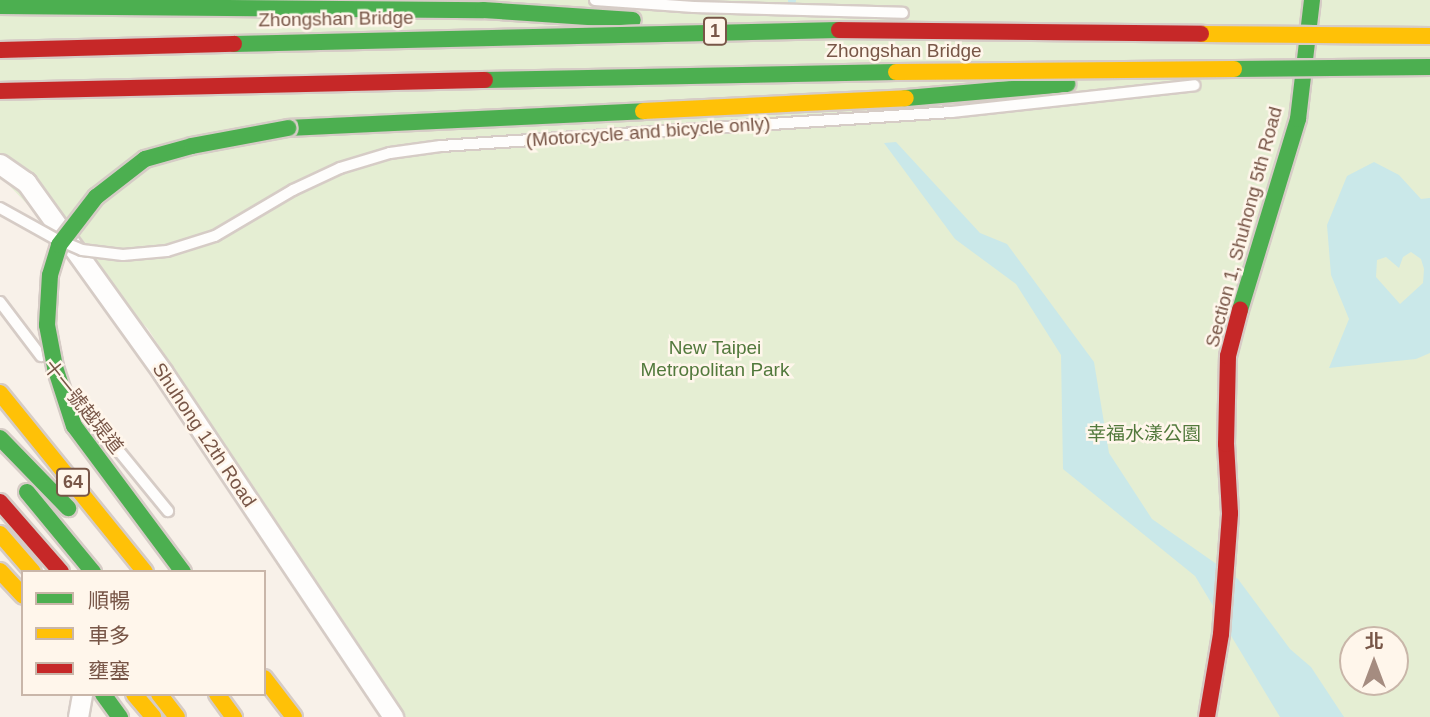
<!DOCTYPE html>
<meta charset="utf-8">
<style>
body{margin:0}
#map{position:relative;width:1430px;height:717px;overflow:hidden;background:#f8f1e9;font-family:Arial,"Noto Sans TC",sans-serif}
div>[style]{position:absolute}
[style*='--x']{left:calc(var(--x)*1px);top:calc(var(--y)*1px);width:calc(var(--w)*1px);rotate:calc(var(--a)*1deg)}
.green>*{inset:0;background:#e5eed3}
.water>*{inset:0;background:#cae8e9}
.stream>*{height:7px;margin:-3.5px;padding:0 3.5px;transform-origin:3.5px;border-radius:3.5px;background:#cae8e9}
.roads{filter:drop-shadow(2px 0 #d6ccc6) drop-shadow(-2px 0 #d6ccc6) drop-shadow(0 2px #d6ccc6) drop-shadow(0 -2px #d6ccc6)}
.lane>*{height:10px;margin:-5px;padding:0 5px;transform-origin:5px;border-radius:5px;background:#fefdfc}
.street>*{height:19px;margin:-9.5px;padding:0 9.5px;transform-origin:9.5px;border-radius:9.5px;background:#fefdfc}
.fast>*{height:16px;margin:-8px;padding:0 8px;transform-origin:8px;border-radius:8px;background:#4caf50}
.slow>*{height:16px;margin:-8px;padding:0 8px;transform-origin:8px;border-radius:8px;background:#ffc107}
.jam>*{height:16px;margin:-8px;padding:0 8px;transform-origin:8px;border-radius:8px;background:#c62828}
.bridges{filter:drop-shadow(2px 0 #d6ccc6) drop-shadow(-2px 0 #d6ccc6) drop-shadow(0 2px #d6ccc6) drop-shadow(0 -2px #d6ccc6)}
.lane-bridge>*{height:10px;margin:-5px;padding:0 5px;transform-origin:5px;border-radius:5px;background:#fefdfc}
.fast-bridge>*{height:16px;margin:-8px;padding:0 8px;transform-origin:8px;border-radius:8px;background:#4caf50}
.slow-bridge>*{height:16px;margin:-8px;padding:0 8px;transform-origin:8px;border-radius:8px;background:#ffc107}
.jam-bridge>*{height:16px;margin:-8px;padding:0 8px;transform-origin:8px;border-radius:8px;background:#c62828}
span{translate:-50% -50%;white-space:nowrap;text-align:center;line-height:1.15;-webkit-text-stroke:5px #fff6eb;paint-order:stroke}
.shield-label span{padding:2px 5px;background:#fff6eb;border:2px solid;border-radius:5px;-webkit-text-stroke-width:0}
.shield-label{font-size:18px;color:#785647;font-weight:700}
.street-label{font-size:19px;color:#785647}
.park-label{font-size:19px;color:#52793c}
.legend{position:absolute;left:21px;top:570px;width:245px;height:126px;box-sizing:border-box;background:#fff6eb;border:2px solid #c9b6a9;margin:0;padding:9px 12px;list-style:none;font-size:21px;color:#785647}
.legend li{display:flex;align-items:center;gap:14px;height:35px}
.legend b{width:35px;border:2px solid #c9b6a9}
.north{position:absolute;left:1339px;top:626px;width:70px;height:70px;box-sizing:border-box;background:#fff6eb;border:2px solid #c9b6a9;border-radius:50%;rotate:0deg;font-size:19px;font-weight:700;line-height:28px;text-align:center;color:#785647}
.north::after{content:'';display:block;margin:auto;width:24px;height:32px;background:#a58c80;clip-path:polygon(50% 0,100% 100%,50% 72%,0 100%)}
</style>
<div id="map">
<div class="green">
<div style="clip-path:polygon(evenodd,0 0,1430px 0,1430px 717px,398px 717px,148px 329px,0 176px,0 0,1353px 640px,1395px 640px,1395px 682px,1353px 682px,1353px 640px)"></div>
</div>
<div class="water">
<div style="clip-path:polygon(896px 142px,980px 233px,1007px 244px,1094px 362px,1109px 453px,1152px 519px,1238px 579px,1290px 649px,1311px 667px,1344px 717px,1280px 717px,1195px 576px,1063px 469px,1061px 355px,1016px 284px,955px 239px,884px 143px)"></div>
<div style="clip-path:polygon(evenodd,1374px 162px,1399px 175px,1421px 199px,1430px 198px,1430px 353px,1416px 359px,1329px 368px,1349px 319px,1331px 275px,1327px 225px,1347px 176px,1374px 162px,1411px 252px,1421px 259px,1424px 269px,1423px 283px,1400px 304px,1376px 277px,1377px 260px,1386px 257px,1399px 268px,1403px 257px,1411px 252px)"></div>
</div>
<div class="stream">
<div style="--x:791;--y:0;--w:1;--a:0"></div>
</div>
<div class="roads">
<div class="lane">
<div style="--x:0;--y:302;--w:68;--a:52.8"></div>
<div style="--x:82;--y:406;--w:136;--a:50.7"></div>
</div>
<div class="street">
<div style="--x:0;--y:164;--w:32;--a:35"></div>
<div style="--x:26;--y:182;--w:235;--a:54.3"></div>
<div style="--x:163;--y:373;--w:414;--a:56.2"></div>
<div style="--x:78;--y:717;--w:23;--a:-80"></div>
</div>
<div class="fast">
<div style="--x:0;--y:6;--w:483;--a:0.5"></div>
<div style="--x:483;--y:10;--w:150;--a:3.8"></div>
<div style="--x:906;--y:98;--w:162;--a:-5"></div>
<div style="--x:288;--y:128;--w:355;--a:-2.7"></div>
<div style="--x:1240;--y:310;--w:200;--a:-73.1"></div>
<div style="--x:1298;--y:119;--w:120;--a:-83.3"></div>
<div style="--x:0;--y:438;--w:98;--a:45.8"></div>
<div style="--x:27;--y:492;--w:104;--a:50.5"></div>
<div style="--x:103;--y:694;--w:29;--a:54"></div>
</div>
<div class="slow">
<div style="--x:643;--y:111;--w:263;--a:-2.8"></div>
<div style="--x:0;--y:393;--w:230;--a:51"></div>
<div style="--x:0;--y:534;--w:50;--a:49"></div>
<div style="--x:0;--y:571;--w:34;--a:47"></div>
<div style="--x:264;--y:678;--w:49;--a:52.4"></div>
<div style="--x:134;--y:694;--w:30;--a:50"></div>
<div style="--x:159;--y:694;--w:29;--a:52"></div>
<div style="--x:217;--y:694;--w:29;--a:54"></div>
</div>
<div class="jam">
<div style="--x:0;--y:502;--w:93;--a:48.9"></div>
<div style="--x:1207;--y:717;--w:84;--a:-80.4"></div>
<div style="--x:1221;--y:634;--w:121;--a:-85.7"></div>
<div style="--x:1230;--y:513;--w:69;--a:-93.3"></div>
<div style="--x:1226;--y:444;--w:88;--a:-88.7"></div>
<div style="--x:1228;--y:356;--w:48;--a:-75.4"></div>
</div>
</div>
<div class="bridges">
<div class="lane-bridge">
<div style="--x:595;--y:0;--w:99;--a:4"></div>
<div style="--x:694;--y:7;--w:209;--a:1.6"></div>
<div style="--x:0;--y:208;--w:62;--a:29.1"></div>
<div style="--x:68;--y:244;--w:15;--a:23"></div>
<div style="--x:82;--y:250;--w:41;--a:7"></div>
<div style="--x:123;--y:255;--w:44;--a:-5.2"></div>
<div style="--x:167;--y:251;--w:50;--a:-17.4"></div>
<div style="--x:215;--y:236;--w:91;--a:-30.5"></div>
<div style="--x:293;--y:190;--w:52;--a:-25.1"></div>
<div style="--x:340;--y:168;--w:52;--a:-16.7"></div>
<div style="--x:390;--y:153;--w:51;--a:-7.8"></div>
<div style="--x:441;--y:146;--w:512;--a:-3.81"></div>
<div style="--x:952;--y:112;--w:244;--a:-6.3"></div>
</div>
<div class="fast-bridge">
<div style="--x:234;--y:44;--w:605;--a:-1.33"></div>
<div style="--x:1234;--y:69;--w:196;--a:-0.6"></div>
<div style="--x:485;--y:80;--w:411;--a:-1.1"></div>
<div style="--x:183;--y:572;--w:182;--a:-126.7"></div>
<div style="--x:74;--y:426;--w:62;--a:-107.9"></div>
<div style="--x:55;--y:367;--w:43;--a:-100.8"></div>
<div style="--x:47;--y:325;--w:50;--a:-86.6"></div>
<div style="--x:50;--y:275;--w:31;--a:-73"></div>
<div style="--x:59;--y:245;--w:61;--a:-52.4"></div>
<div style="--x:96;--y:197;--w:62;--a:-37.8"></div>
<div style="--x:145;--y:159;--w:49;--a:-15.5"></div>
<div style="--x:192;--y:146;--w:98;--a:-10.6"></div>
</div>
<div class="slow-bridge">
<div style="--x:1201;--y:34;--w:229;--a:0.5"></div>
<div style="--x:896;--y:72;--w:338;--a:-0.5"></div>
</div>
<div class="jam-bridge">
<div style="--x:839;--y:30;--w:362;--a:0.6"></div>
<div style="--x:0;--y:50;--w:234;--a:-1.5"></div>
<div style="--x:0;--y:91;--w:485;--a:-1.3"></div>
</div>
</div>
<div class="shield-label">
<span style="left:715px;top:31px">1</span>
<span style="left:73px;top:482px">64</span>
</div>
<div class="street-label">
<span style="left:336px;top:19px;rotate:-1deg">Zhongshan Bridge</span>
<span style="left:904px;top:51px">Zhongshan Bridge</span>
<span style="left:648px;top:132px;rotate:-4deg">(Motorcycle and bicycle only)</span>
<span style="left:1244px;top:227px;rotate:-75deg">Section 1, Shuhong 5th Road</span>
<span style="left:83px;top:407px;rotate:51deg">十一號越堤道</span>
<span style="left:204px;top:435px;rotate:56deg">Shuhong 12th Road</span>
</div>
<div class="park-label">
<span style="left:715px;top:359px">New Taipei<br>Metropolitan Park</span>
<span style="left:1144px;top:434px">幸福水漾公園</span>
</div>
<ul class="legend">
<li><b style="height:9px;background:#4caf50"></b>順暢</li>
<li><b style="height:9px;background:#ffc107"></b>車多</li>
<li><b style="height:9px;background:#c62828"></b>壅塞</li>
</ul>
<div class="north">北</div>
</div>
